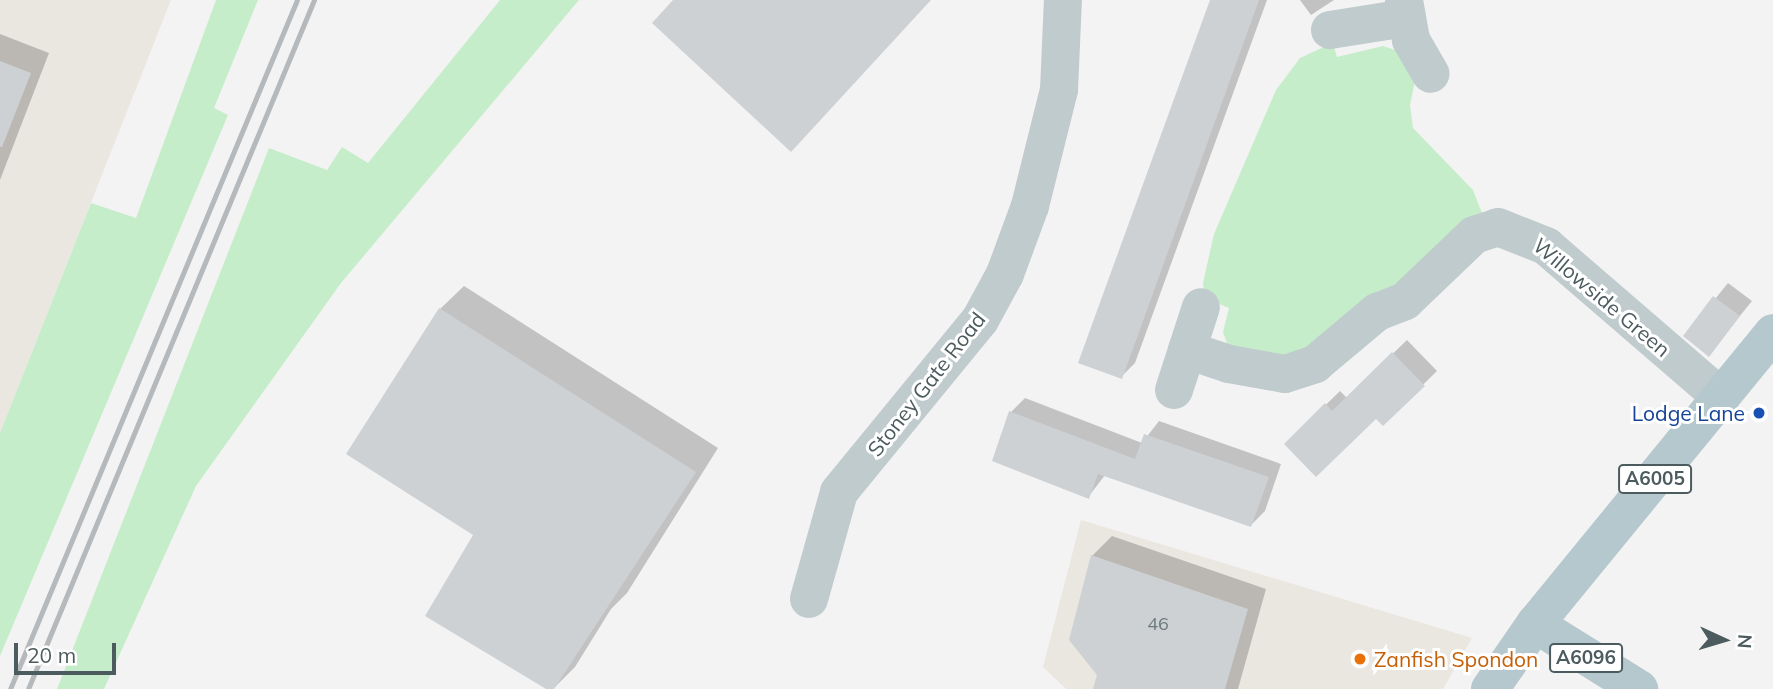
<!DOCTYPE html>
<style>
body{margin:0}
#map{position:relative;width:1773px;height:689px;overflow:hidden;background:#f4f3f3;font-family:Mulish,sans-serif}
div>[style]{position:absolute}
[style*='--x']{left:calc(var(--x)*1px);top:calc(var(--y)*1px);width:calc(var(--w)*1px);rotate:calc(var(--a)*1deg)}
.commercial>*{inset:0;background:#eae6e0}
.green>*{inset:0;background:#c6edca}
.shadow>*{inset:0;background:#0003}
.building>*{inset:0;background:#cdd1d4}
.minor>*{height:38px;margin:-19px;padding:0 19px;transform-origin:19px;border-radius:19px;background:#c0cbcd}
.major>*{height:38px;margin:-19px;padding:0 19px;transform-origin:19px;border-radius:19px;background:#b5c8ce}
.rail>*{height:5px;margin:-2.5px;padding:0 2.5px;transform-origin:2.5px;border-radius:2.5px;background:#b5b9bc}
.dots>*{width:19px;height:19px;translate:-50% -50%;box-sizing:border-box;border:4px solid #fff;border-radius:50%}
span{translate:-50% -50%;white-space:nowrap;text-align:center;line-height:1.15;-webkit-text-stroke:6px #fff;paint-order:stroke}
.number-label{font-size:18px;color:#6c787c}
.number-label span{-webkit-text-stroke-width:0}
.shield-label span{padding:2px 5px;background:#fff;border:2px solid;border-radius:5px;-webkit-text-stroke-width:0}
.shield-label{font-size:19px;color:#4c5b5e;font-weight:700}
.street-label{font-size:21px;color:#4c5b5e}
.transit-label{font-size:21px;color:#164399}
.right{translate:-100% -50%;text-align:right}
.food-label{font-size:21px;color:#c56008}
.left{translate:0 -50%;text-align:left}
.north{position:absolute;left:1689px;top:605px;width:70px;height:70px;-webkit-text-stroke:5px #fff;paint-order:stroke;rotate:94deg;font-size:19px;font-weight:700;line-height:28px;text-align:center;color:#4c5b5e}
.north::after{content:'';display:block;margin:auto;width:24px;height:32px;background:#4c5b5e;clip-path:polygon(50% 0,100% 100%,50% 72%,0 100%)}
.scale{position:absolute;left:14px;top:643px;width:102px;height:32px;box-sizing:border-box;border:4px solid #4c5b5e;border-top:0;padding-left:9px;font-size:21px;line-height:24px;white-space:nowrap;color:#4c5b5e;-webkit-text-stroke:5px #fff;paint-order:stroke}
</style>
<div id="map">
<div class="commercial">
<div style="clip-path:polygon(0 0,171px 0,0 433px)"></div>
<div style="clip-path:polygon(1081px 520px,1472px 638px,1443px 689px,1066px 689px,1043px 667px)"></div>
</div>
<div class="green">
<div style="clip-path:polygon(216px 0,258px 0,214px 108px,228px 115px,0 656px,0 433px,91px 203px,136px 218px)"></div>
<div style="clip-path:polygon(500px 0,579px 0,341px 283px,196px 486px,104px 689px,57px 689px,269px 148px,327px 170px,342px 147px,368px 163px)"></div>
<div style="clip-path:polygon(1326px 46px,1334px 47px,1337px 57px,1383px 46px,1398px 51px,1416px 76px,1410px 105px,1413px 128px,1473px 190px,1482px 213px,1424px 271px,1308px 351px,1279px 359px,1228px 346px,1223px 332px,1229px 308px,1205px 298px,1203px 283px,1214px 234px,1276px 90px,1300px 58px)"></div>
</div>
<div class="shadow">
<div style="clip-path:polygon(1212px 0,1267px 0,1135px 363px,1121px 377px)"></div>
<div style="clip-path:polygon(1300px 0,1334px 0,1311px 15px)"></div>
<div style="clip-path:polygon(0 34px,49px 53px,0 180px)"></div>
<div style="clip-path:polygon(1728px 283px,1752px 301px,1709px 354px,1686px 335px)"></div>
<div style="clip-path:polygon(464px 286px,718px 448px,627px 593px,611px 609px,575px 667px,553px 689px,549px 689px,476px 534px,440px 309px)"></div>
<div style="clip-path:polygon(1407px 340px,1437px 371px,1383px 424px,1376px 417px,1286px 444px,1340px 391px,1347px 398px)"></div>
<div style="clip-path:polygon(1025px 398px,1142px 443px,1159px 421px,1281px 464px,1265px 511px,1251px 525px,1105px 475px,1089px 496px,1011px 412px)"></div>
<div style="clip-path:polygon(1112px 536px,1266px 589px,1238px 689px,1095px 689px,1099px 674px,1092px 556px)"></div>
</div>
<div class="building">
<div style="clip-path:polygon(673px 0,931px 0,791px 152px,652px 23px)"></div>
<div style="clip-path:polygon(1210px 0,1259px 0,1122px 379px,1078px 363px)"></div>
<div style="clip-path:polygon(0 61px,31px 73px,2px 147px,0 147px)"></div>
<div style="clip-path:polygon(1713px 296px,1740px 316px,1709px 357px,1683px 336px)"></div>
<div style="clip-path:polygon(439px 308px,696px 472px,554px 689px,546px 689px,425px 616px,473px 535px,346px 454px)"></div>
<div style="clip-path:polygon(1392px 352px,1425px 386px,1383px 426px,1376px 419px,1316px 477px,1284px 444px,1325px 403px,1332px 411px)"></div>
<div style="clip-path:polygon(1009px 411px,1135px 459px,1144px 434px,1269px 477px,1251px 527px,1098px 474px,1089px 499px,992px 461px)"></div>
<div style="clip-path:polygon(1091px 555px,1248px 609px,1225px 689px,1093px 689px,1097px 675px,1069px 640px)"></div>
</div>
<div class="minor">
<div style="--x:1404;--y:0;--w:41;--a:80.1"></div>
<div style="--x:1411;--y:40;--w:39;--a:60"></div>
<div style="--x:1330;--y:30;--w:77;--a:-9"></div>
<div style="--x:1187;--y:350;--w:44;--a:18.4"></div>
<div style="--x:1229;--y:364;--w:57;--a:10.1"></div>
<div style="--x:1285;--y:374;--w:32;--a:-18"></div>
<div style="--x:1315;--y:364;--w:81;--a:-40"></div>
<div style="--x:1377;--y:312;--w:30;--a:-21"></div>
<div style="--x:1405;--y:301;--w:95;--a:-43.7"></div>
<div style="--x:1474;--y:235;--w:25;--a:-18"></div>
<div style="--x:1498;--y:227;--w:52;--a:21.6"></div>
<div style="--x:1546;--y:246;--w:231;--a:40.8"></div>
<div style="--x:1174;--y:390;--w:87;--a:-72"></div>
<div style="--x:809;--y:599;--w:111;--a:-74.3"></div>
<div style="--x:839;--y:492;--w:222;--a:-50.7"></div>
<div style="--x:980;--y:320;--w:52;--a:-61.5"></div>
<div style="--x:1005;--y:274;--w:72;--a:-69.8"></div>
<div style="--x:1030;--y:206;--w:120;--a:-76"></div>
<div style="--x:1059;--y:90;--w:90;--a:-87.5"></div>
</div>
<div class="major">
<div style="--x:1535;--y:624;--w:123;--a:32"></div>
<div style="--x:1490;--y:689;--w:79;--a:-55.3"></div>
<div style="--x:1535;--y:624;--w:376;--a:-50.7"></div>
</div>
<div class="rail">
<div style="--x:10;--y:689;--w:746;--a:-67.39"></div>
<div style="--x:28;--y:689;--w:746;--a:-67.46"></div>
</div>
<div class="dots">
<div style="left:1759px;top:413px;background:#1a4fb4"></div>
<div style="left:1360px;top:659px;background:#e8710a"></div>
</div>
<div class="number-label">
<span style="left:1158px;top:624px">46</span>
</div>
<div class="shield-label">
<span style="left:1655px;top:479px">A6005</span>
<span style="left:1586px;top:658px">A6096</span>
</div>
<div class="street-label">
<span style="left:1602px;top:297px;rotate:40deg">Willowside Green</span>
<span style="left:926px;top:384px;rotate:-52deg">Stoney Gate Road</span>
</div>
<div class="transit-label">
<span class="right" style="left:1745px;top:413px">Lodge Lane</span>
</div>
<div class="food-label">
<span class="left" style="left:1374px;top:659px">Zanfish Spondon</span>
</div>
<div class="north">N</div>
<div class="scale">20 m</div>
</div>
